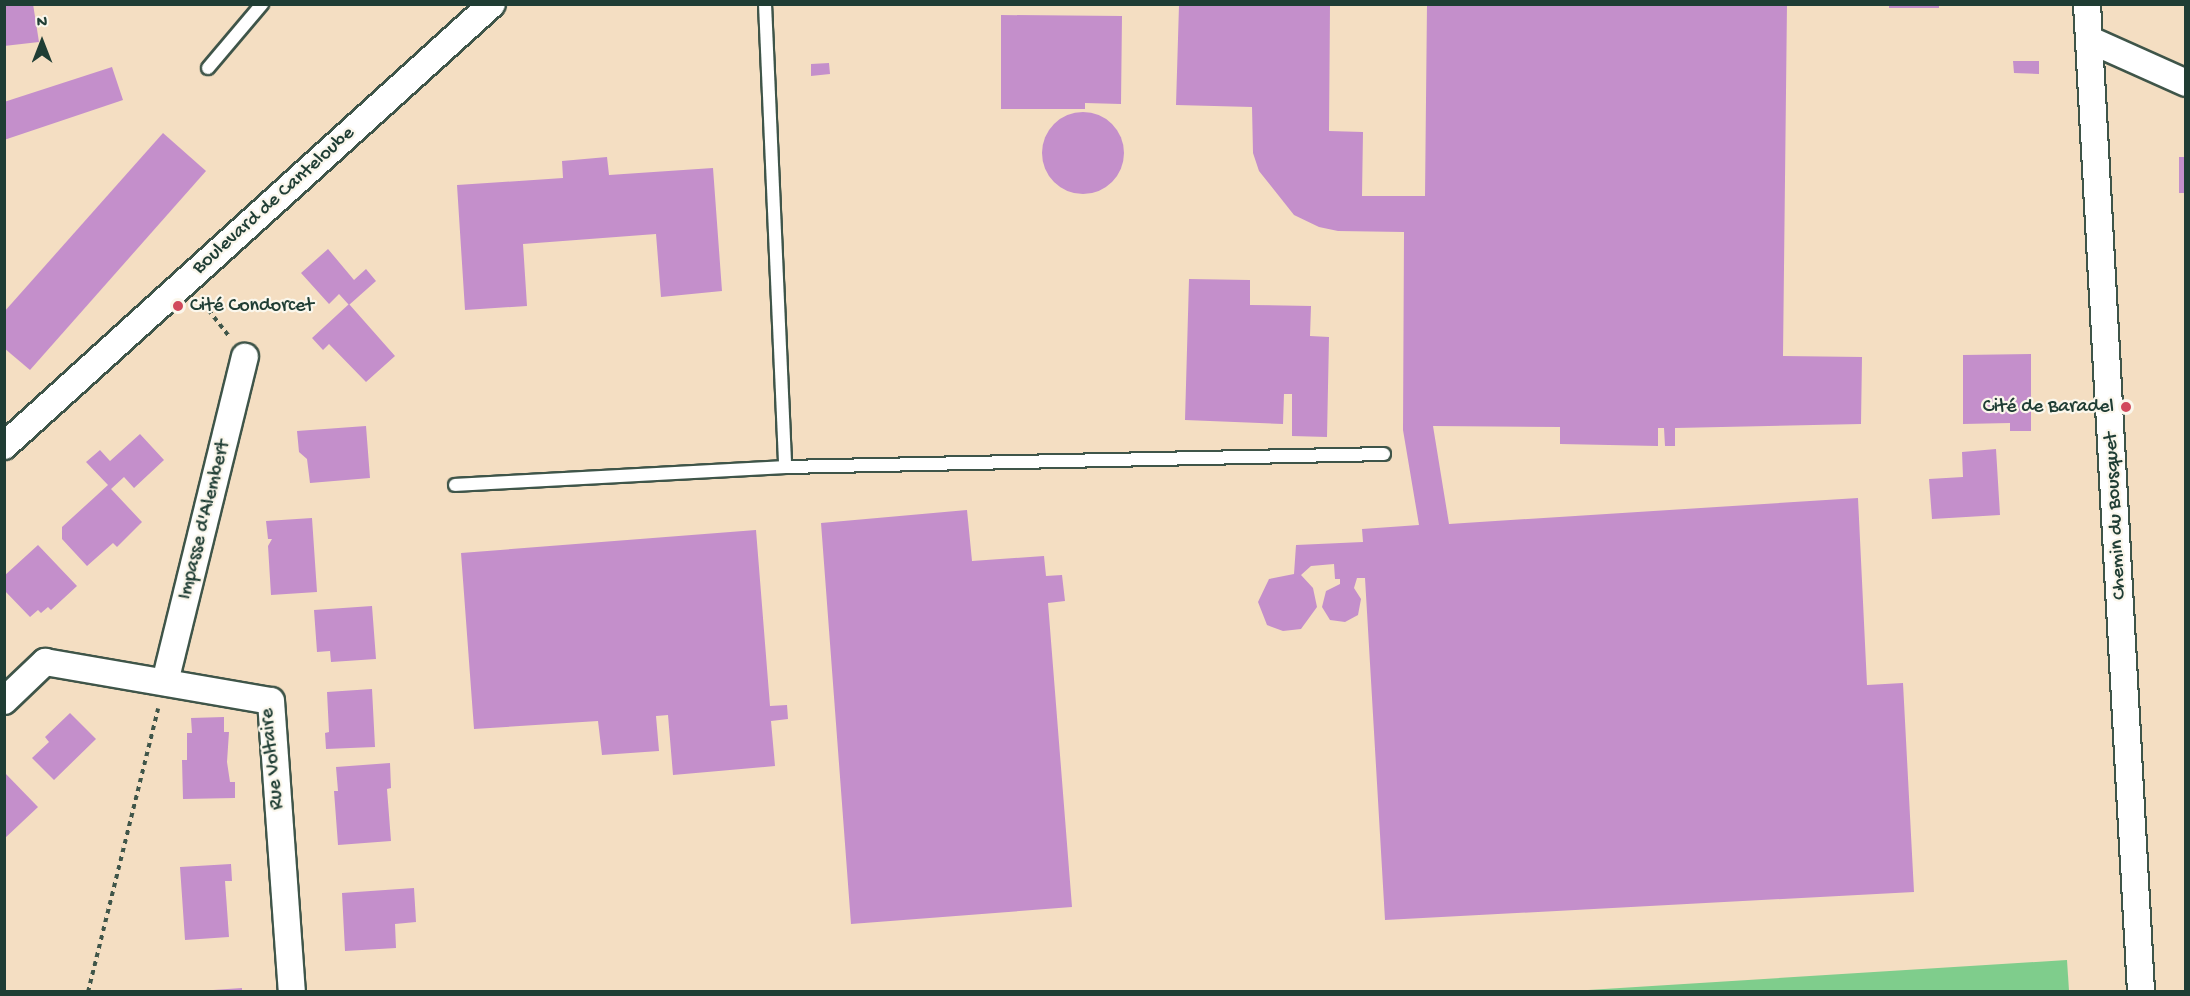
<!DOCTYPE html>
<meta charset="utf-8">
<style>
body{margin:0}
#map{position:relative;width:2190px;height:996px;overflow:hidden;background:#f4dec2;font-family:"Gochi Hand",sans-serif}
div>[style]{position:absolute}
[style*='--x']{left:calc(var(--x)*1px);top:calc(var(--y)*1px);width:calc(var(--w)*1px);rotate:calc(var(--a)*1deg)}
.green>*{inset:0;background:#7fcd8c}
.building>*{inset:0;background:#c48fcb}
.round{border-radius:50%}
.path>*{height:4px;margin-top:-2px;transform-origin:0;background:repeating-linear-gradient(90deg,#3f5549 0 4.5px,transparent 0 9px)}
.roads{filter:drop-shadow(2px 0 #3f5549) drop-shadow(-2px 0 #3f5549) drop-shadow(0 2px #3f5549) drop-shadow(0 -2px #3f5549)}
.lane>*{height:12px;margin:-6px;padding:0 6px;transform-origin:6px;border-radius:6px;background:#fff}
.street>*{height:26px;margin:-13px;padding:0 13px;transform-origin:13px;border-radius:13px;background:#fff}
.dots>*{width:16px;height:16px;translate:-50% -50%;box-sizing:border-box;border:3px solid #fbf7ec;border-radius:50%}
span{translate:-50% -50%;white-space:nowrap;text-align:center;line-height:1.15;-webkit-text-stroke:4.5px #fbf7ec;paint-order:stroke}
.street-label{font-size:20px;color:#1f3d34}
.poi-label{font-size:20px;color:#1f3d34}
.left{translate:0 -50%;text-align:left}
.right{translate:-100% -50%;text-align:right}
.frame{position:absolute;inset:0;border:6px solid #1f3d34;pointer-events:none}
.north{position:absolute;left:12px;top:12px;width:60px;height:60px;-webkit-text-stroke:4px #fbf7ec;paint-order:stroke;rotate:0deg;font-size:16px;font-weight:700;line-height:24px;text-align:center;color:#1f3d34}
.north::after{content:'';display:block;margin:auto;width:21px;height:27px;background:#1f3d34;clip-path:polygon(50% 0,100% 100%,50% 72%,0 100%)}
</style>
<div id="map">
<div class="green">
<div style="clip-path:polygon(2067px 960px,2069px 991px,1572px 991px)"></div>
</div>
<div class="building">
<div style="clip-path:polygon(4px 4px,33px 4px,39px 42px,4px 46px)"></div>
<div style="clip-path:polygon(1427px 4px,1787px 4px,1783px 356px,1862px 357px,1861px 424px,1675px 428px,1675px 446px,1665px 446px,1664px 428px,1658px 428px,1658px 446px,1560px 444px,1560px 427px,1433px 426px,1449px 524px,1858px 498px,1867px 685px,1903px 683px,1914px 892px,1385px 920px,1365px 578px,1357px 578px,1354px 588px,1361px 599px,1358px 615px,1345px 622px,1330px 620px,1322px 607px,1326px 591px,1340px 584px,1340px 579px,1335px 579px,1334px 564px,1311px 566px,1301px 575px,1313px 588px,1317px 607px,1301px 629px,1283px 631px,1267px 625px,1258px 602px,1269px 579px,1294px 574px,1296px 545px,1363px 542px,1362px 529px,1419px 525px,1403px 430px,1404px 232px,1338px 231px,1319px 227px,1294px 215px,1259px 171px,1253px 153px,1252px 107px,1176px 105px,1179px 5px,1330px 5px,1329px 131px,1363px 132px,1362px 196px,1425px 196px)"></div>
<div style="clip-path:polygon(1889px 4px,1939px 4px,1939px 8px,1889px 8px)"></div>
<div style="clip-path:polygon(1001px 15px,1122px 16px,1121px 104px,1085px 103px,1085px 109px,1001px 109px)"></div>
<div style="clip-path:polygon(2013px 61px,2039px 61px,2039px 74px,2014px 73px)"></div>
<div style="clip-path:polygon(829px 63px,830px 74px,811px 76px,811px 64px)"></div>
<div style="clip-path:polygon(112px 67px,123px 100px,4px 140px,4px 102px)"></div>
<div class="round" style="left:1042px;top:112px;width:82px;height:82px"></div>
<div style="clip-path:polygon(163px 133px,206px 171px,30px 370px,4px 348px,4px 312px)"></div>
<div style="clip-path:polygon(607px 157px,609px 175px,713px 168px,722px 291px,661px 297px,656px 234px,523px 244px,527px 306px,465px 310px,457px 185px,563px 178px,562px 161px)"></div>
<div style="clip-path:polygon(2179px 157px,2186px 157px,2186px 193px,2179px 193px)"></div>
<div style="clip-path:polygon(328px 249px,354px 280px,366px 269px,376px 281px,349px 305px,339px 294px,329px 304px,301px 273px)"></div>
<div style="clip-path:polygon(1189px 279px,1250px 280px,1250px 305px,1311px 306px,1310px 336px,1329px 337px,1327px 437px,1292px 436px,1292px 394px,1284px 394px,1283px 424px,1185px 420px)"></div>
<div style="clip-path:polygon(349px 304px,395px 356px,366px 382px,329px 344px,323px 350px,312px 338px)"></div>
<div style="clip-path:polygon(2031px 354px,2031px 431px,2010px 431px,2010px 423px,1963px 424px,1963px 355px)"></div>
<div style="clip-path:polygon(366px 426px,370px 478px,310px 483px,307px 459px,299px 452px,297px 431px)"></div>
<div style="clip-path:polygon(140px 434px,164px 460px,134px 488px,124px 477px,111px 489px,142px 522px,117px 547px,113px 543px,87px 566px,62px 539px,62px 527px,108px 485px,86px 462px,100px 450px,110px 461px)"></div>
<div style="clip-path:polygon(1996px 449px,2000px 515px,1932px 519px,1929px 479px,1963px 477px,1962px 452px)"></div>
<div style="clip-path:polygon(967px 510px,972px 561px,1044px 556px,1046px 576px,1062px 575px,1065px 601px,1048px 603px,1072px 907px,851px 924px,821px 523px)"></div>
<div style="clip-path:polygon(312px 518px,317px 592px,271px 595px,268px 546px,272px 539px,268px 539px,266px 521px)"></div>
<div style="clip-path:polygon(756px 530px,770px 706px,787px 705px,788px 719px,771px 721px,775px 766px,673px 775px,668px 715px,656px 716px,659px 751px,602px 755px,598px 721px,474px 729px,461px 553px)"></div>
<div style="clip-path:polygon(38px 545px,77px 586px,51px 610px,48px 607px,41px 613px,38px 610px,30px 617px,4px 590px,4px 576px)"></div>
<div style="clip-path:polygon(372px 606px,376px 659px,331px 662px,330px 651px,317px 652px,314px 610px)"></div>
<div style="clip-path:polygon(372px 689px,375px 747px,326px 749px,325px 733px,329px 732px,327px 692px)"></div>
<div style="clip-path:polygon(70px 713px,96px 739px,54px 780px,32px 758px,49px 742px,45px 737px)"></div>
<div style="clip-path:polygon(224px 717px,224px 732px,229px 732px,227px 762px,230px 782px,235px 782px,235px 798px,183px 799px,182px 760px,187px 760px,187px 733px,192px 733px,191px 718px)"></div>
<div style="clip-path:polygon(390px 763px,391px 788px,387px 789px,391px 841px,338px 845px,334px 791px,338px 791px,336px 767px)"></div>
<div style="clip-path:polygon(4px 772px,38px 807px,4px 839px)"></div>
<div style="clip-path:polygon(231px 864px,232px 881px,225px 881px,229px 937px,185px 940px,180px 867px)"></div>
<div style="clip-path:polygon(414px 888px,416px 922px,395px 924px,396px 948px,345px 951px,342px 893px)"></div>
<div style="clip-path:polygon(242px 988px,242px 992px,213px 992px,213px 990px)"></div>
</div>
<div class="path">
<div style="--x:203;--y:303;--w:41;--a:52"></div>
<div style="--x:88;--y:992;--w:292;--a:-76.1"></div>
</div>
<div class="roads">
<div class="lane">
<div style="--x:765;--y:4;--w:463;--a:87.5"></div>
<div style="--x:208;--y:68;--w:84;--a:-49.8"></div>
<div style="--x:455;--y:485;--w:330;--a:-3.1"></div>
<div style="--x:785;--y:467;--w:599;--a:-1.24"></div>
</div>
<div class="street">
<div style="--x:2087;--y:4;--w:989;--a:86.87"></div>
<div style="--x:2090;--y:40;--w:105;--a:24.1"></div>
<div style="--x:4;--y:446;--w:658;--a:-42.17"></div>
<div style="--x:165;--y:682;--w:335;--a:-76.2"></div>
<div style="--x:4;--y:701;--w:57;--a:-43.6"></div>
<div style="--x:45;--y:662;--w:229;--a:9.8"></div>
<div style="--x:271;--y:701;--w:292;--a:85.9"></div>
</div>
</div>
<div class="dots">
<div style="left:178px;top:306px;background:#d1495b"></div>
<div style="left:2126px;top:407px;background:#d1495b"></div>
</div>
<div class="street-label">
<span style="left:274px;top:201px;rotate:-42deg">Boulevard de Canteloube</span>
<span style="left:2116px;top:516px;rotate:-93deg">Chemin du Bousquet</span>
<span style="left:205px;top:520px;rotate:-76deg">Impasse d'Alembert</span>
<span style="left:273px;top:759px;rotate:-96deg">Rue Voltaire</span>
</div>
<div class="poi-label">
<span class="left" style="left:190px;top:306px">Cité Condorcet</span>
<span class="right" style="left:2114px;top:407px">Cité de Baradel</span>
</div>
<div class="frame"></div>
<div class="north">N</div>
</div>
